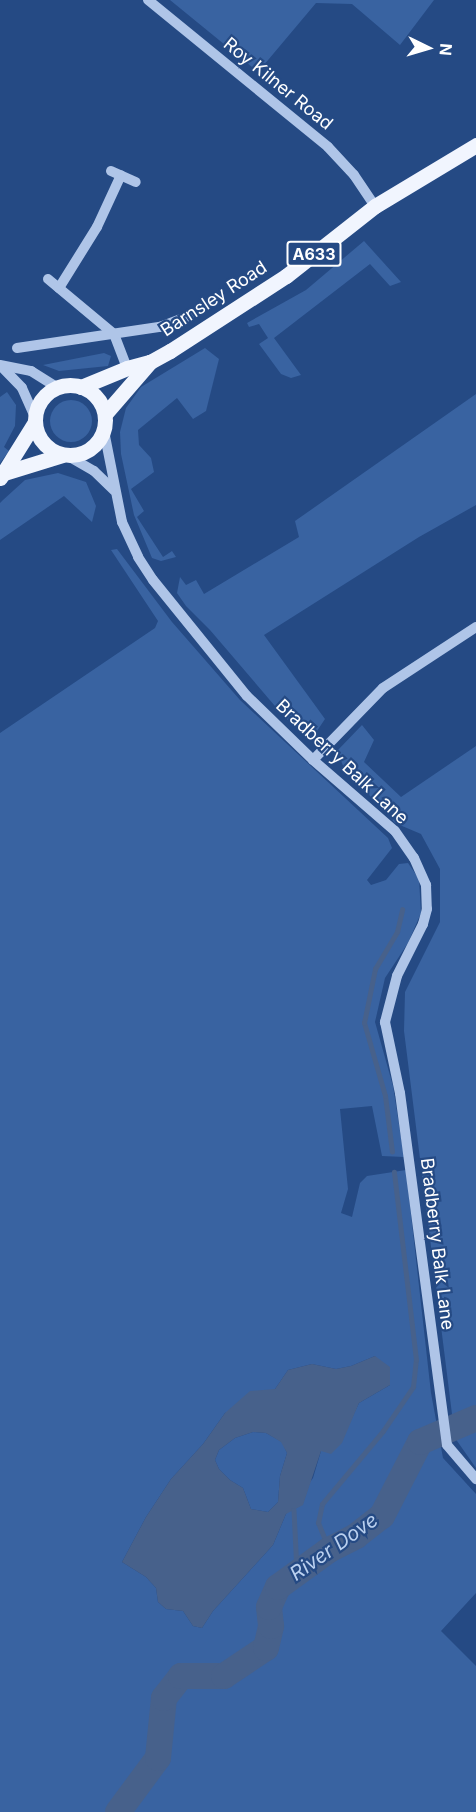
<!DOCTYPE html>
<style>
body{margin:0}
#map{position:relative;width:476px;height:1812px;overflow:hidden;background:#254a84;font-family:Inter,sans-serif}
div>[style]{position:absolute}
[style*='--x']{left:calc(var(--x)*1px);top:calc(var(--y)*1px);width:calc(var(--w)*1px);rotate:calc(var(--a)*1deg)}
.green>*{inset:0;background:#3963a1}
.round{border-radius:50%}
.water>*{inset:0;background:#47618b}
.stream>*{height:4.5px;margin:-2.25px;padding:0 2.25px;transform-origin:2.25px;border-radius:2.25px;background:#47618b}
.river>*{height:26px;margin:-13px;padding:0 13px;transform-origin:13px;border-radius:13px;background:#47618b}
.minor>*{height:10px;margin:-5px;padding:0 5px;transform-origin:5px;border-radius:5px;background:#afc5e8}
.major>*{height:15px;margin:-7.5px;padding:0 7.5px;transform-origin:7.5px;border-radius:7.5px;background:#f1f5fe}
.major>.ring{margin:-7.5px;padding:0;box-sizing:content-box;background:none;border:15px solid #f1f5fe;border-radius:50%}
span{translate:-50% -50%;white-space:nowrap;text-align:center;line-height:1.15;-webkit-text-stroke:4.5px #254a84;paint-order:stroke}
.shield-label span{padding:2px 4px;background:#254a84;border:2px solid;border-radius:4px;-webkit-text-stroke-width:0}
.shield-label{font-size:16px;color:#fff;font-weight:700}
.street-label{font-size:18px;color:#fff}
.water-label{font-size:20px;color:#bad0ef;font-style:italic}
.north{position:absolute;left:398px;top:18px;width:60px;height:60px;-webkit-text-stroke:4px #254a84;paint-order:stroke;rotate:95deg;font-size:16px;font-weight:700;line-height:24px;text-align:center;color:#fff}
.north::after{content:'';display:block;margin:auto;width:21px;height:27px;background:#fff;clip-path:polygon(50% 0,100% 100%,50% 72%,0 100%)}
</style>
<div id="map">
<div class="green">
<div style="clip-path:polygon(170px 0,434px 0,400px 45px,352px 4px,316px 3px,258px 72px)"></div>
<div style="clip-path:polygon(364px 241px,401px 282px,390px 286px,370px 264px,274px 338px,301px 375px,291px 378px,281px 374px,259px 344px,268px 338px,259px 324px,249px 327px,247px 323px,306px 290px)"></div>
<div style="clip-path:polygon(205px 348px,219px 359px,206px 411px,193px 419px,177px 398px,138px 430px,139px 445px,151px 458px,154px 472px,131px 489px,144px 511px,137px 517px,163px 557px,172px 551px,176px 557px,161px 561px,152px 558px,134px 515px,121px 454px,120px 432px,126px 408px,141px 387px)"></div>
<div style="clip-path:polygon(104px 353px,111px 356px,108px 366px,59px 371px,43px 365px)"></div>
<div style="clip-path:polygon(7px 392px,16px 405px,15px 426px,4px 447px,9px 451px,0 463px,0 397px)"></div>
<div style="clip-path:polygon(476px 394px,476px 505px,419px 537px,264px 635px,325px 719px,317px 731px,286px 719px,210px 630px,186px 606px,177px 593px,180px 577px,186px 585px,196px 580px,204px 594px,299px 537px,295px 521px)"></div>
<div class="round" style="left:50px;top:400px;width:42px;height:42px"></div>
<div style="clip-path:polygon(58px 473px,86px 482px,96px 506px,92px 522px,64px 496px,0 540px,0 503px,3px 500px,25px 480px)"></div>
<div style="clip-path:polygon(evenodd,117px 549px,172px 622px,240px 700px,388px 838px,392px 848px,367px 880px,371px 885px,386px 880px,399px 864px,408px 863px,419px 879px,421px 913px,408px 943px,385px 978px,375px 1022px,393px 1086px,404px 1157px,382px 1156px,372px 1106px,340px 1109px,348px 1189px,341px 1213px,352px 1217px,360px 1183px,367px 1176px,406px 1170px,431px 1393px,443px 1458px,476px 1494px,476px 1593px,441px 1631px,476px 1666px,476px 1812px,0 1812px,0 733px,155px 628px,158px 621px,111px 550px,117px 549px,375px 1356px,390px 1385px,359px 1403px,351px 1420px,321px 1451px,313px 1478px,286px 1514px,273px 1545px,213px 1611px,202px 1628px,193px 1626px,183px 1611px,166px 1609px,158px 1602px,156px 1588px,146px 1577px,122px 1562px,146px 1517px,171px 1479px,203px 1444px,225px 1413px,275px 1389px,288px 1370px,312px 1364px,336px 1369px,351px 1366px,375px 1356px)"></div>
<div style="clip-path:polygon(362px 725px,374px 740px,364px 762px,401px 797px,476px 746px,476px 1468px,455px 1438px,404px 1031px,405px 992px,440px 922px,440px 869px,421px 834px,395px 823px,344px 768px,337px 751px)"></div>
<div style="clip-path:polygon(253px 1432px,266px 1433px,282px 1442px,287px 1453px,280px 1476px,278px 1502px,268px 1512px,251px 1509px,243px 1488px,230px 1480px,219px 1469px,215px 1460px,219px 1450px,235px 1438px)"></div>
</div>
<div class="water">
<div style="clip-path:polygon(evenodd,375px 1356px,390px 1367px,390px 1385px,359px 1403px,342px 1443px,331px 1454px,321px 1451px,303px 1505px,286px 1514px,273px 1545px,213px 1611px,202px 1628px,193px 1626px,183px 1611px,166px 1609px,158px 1602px,156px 1588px,146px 1577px,122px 1562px,146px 1517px,171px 1479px,203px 1444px,225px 1413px,250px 1391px,275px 1389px,288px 1370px,312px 1364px,336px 1369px,351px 1366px,375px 1356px,253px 1432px,266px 1433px,281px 1442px,287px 1453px,280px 1476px,278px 1502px,268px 1512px,251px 1509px,243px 1488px,230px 1480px,219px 1469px,215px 1460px,219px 1450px,235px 1438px,253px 1432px)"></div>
</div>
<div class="stream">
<div style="--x:392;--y:1152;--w:56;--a:-97.1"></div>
<div style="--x:385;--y:1096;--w:76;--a:-106"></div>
<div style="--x:364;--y:1023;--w:55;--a:-78.5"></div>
<div style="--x:375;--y:969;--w:43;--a:-59.3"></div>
<div style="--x:397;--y:932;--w:23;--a:-77"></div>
<div style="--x:294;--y:1510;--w:62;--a:87.2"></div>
<div style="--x:329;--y:1550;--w:29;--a:-112"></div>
<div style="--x:318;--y:1523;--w:19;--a:-78"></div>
<div style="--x:322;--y:1504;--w:95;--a:-50.1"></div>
<div style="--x:383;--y:1431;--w:53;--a:-55.7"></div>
<div style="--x:413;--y:1387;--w:27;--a:-84"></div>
<div style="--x:416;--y:1360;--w:189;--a:-96.7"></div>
</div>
<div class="river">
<div style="--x:118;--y:1812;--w:67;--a:-53.5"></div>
<div style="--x:158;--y:1758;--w:60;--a:-84.3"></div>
<div style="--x:164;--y:1698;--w:28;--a:-52"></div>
<div style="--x:181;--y:1676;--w:43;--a:0"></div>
<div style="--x:224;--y:1676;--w:50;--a:-33.7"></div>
<div style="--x:266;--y:1648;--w:23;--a:-77"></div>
<div style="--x:271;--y:1626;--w:19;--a:-96"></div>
<div style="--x:269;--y:1607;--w:22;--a:-66"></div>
<div style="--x:278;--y:1587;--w:63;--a:-36"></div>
<div style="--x:329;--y:1550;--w:30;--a:-27"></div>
<div style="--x:356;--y:1536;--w:33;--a:-38"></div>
<div style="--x:382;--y:1516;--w:83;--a:-62.8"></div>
<div style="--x:420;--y:1442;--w:61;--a:-23.2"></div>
</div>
<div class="minor">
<div style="--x:148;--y:0;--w:232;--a:39.2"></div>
<div style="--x:328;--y:147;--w:38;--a:47"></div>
<div style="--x:354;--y:175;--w:37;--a:56"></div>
<div style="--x:111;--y:171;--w:27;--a:24"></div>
<div style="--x:48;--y:279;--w:86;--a:39.8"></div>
<div style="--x:114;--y:334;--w:36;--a:69"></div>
<div style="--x:59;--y:288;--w:72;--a:-58.1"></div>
<div style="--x:97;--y:227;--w:57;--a:-65.2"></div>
<div style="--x:17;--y:348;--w:145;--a:-8.4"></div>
<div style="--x:160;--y:327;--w:31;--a:-21"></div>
<div style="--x:0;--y:365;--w:32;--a:11"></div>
<div style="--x:31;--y:371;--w:32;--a:32"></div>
<div style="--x:1;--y:366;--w:30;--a:46"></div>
<div style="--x:22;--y:388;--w:32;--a:66"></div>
<div style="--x:104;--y:431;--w:93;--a:78.8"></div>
<div style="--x:122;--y:522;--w:38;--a:65"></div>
<div style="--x:138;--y:557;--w:27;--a:57"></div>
<div style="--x:153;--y:580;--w:149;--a:51"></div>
<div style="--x:247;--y:696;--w:92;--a:44.1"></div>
<div style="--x:313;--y:760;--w:108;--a:40.9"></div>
<div style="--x:395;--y:831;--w:33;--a:55"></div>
<div style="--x:414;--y:858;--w:30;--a:66"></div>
<div style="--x:426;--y:885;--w:24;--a:88"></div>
<div style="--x:427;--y:909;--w:16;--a:105"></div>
<div style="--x:423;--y:924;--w:58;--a:116.6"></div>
<div style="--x:397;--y:976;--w:48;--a:104.6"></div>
<div style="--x:385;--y:1022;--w:73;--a:78.1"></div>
<div style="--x:400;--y:1093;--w:355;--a:82.4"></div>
<div style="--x:447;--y:1445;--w:45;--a:49.5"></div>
<div style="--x:68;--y:456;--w:30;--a:30"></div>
<div style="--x:94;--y:471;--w:28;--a:44"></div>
<div style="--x:313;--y:760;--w:100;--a:-45.8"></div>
<div style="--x:383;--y:688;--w:111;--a:-33.3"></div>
</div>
<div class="major">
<div class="ring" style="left:35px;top:385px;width:55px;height:55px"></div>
<div style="--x:81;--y:387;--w:50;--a:-22.4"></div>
<div style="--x:127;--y:368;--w:24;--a:-15"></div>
<div style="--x:150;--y:362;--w:23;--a:-29"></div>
<div style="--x:170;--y:351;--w:138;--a:-32.9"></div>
<div style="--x:286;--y:276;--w:113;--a:-38.2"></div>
<div style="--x:375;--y:206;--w:118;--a:-31.1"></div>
<div style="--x:105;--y:414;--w:69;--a:-49.1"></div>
<div style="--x:4;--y:473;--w:61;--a:-17.2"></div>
<div style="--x:0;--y:478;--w:66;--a:-58"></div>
</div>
<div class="shield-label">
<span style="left:314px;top:254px">A633</span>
</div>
<div class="street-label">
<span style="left:278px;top:84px;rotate:39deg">Roy Kilner Road</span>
<span style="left:214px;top:299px;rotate:-33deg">Barnsley Road</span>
<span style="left:342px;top:762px;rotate:43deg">Bradberry Balk Lane</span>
<span style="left:437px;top:1244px;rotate:83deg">Bradberry Balk Lane</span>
</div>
<div class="water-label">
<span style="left:334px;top:1547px;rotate:-35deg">River Dove</span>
</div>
<div class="north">N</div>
</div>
